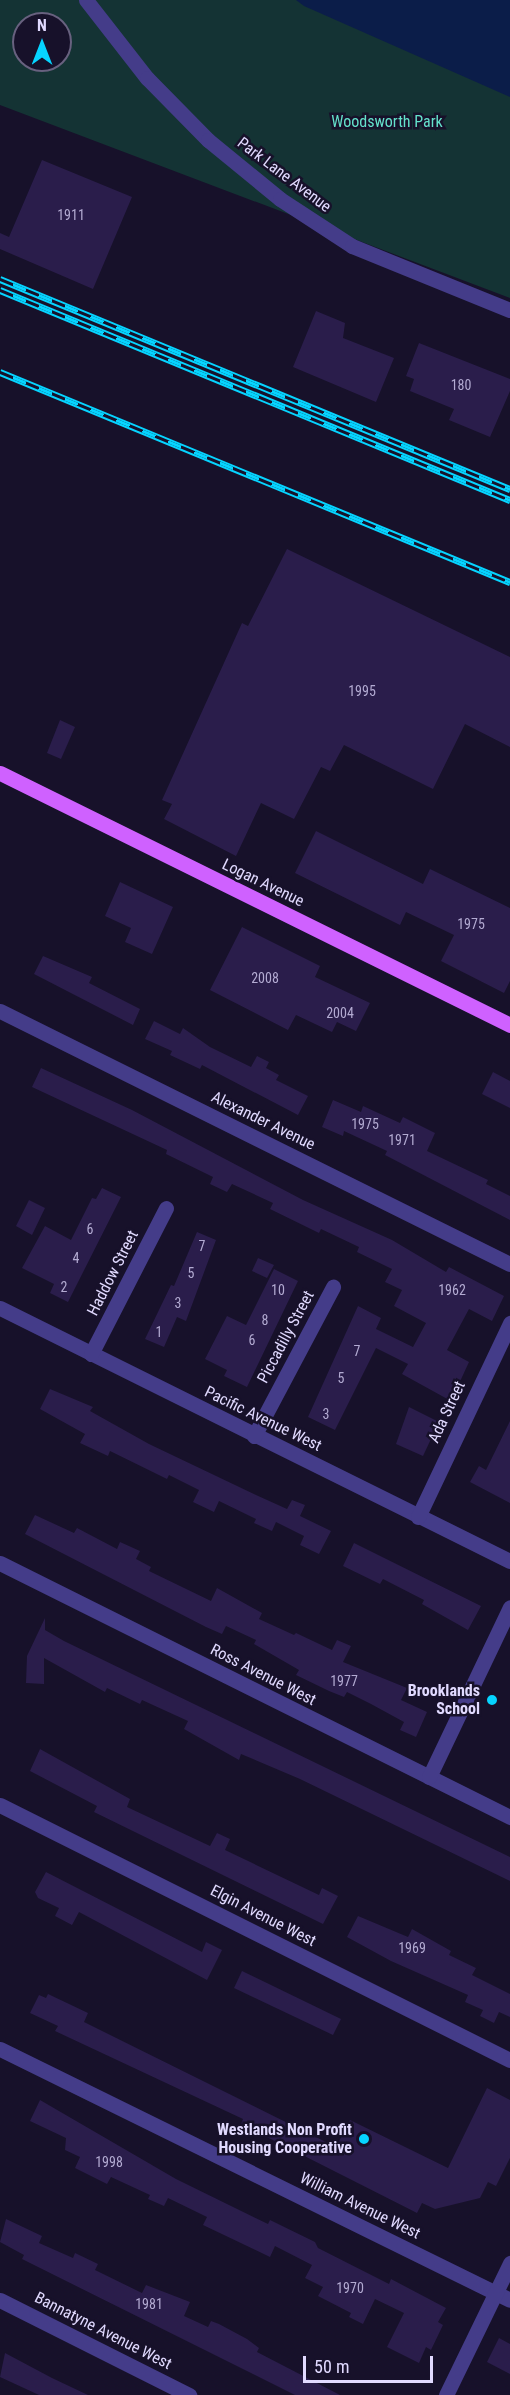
<!DOCTYPE html>
<style>
body{margin:0}
#map{position:relative;width:510px;height:2395px;overflow:hidden;background:#17112a;font-family:"Roboto Condensed",sans-serif}
div>[style]{position:absolute}
[style*='--x']{left:calc(var(--x)*1px);top:calc(var(--y)*1px);width:calc(var(--w)*1px);rotate:calc(var(--a)*1deg)}
.green>*{inset:0;background:#143334}
.water>*{inset:0;background:#0b1d49}
.building>*{inset:0;background:#2a1d4b}
.minor>*{height:15px;margin:-7.5px;padding:0 7.5px;transform-origin:7.5px;border-radius:7.5px;background:#443c89}
.major>*{height:15px;margin:-7.5px;padding:0 7.5px;transform-origin:7.5px;border-radius:7.5px;background:#cf61ff}
.rail>*{height:7px;margin-top:-3.5px;transform-origin:0;background:repeating-linear-gradient(90deg,#17112a 0 14px,#06d4ff 0 28px);box-sizing:border-box;border-block:2px solid #06d4ff}
.dots>*{width:16px;height:16px;translate:-50% -50%;box-sizing:border-box;border:3px solid #17112a;border-radius:50%}
span{translate:-50% -50%;white-space:nowrap;text-align:center;line-height:1.15;-webkit-text-stroke:5px #17112a;paint-order:stroke}
.number-label{font-size:14px;color:#b3abd2}
.number-label span{-webkit-text-stroke-width:0}
.park-label{font-size:16px;color:#64e1cb}
.street-label{font-size:16px;color:#e1daff}
.poi-label{font-size:16px;color:#e1daff;font-weight:700}
.right{translate:-100% -50%;text-align:right}
.north{position:absolute;left:12px;top:12px;width:60px;height:60px;box-sizing:border-box;background:#17112a;border:2px solid #68617f;border-radius:50%;rotate:0deg;font-size:16px;font-weight:700;line-height:24px;text-align:center;color:#e1daff}
.north::after{content:'';display:block;margin:auto;width:21px;height:27px;background:#06d4ff;clip-path:polygon(50% 0,100% 100%,50% 72%,0 100%)}
.scale{position:absolute;left:303px;top:2356px;width:130px;height:27px;box-sizing:border-box;border:3px solid #e1daff;border-top:0;padding-left:8px;font-size:18px;line-height:21px;white-space:nowrap;color:#e1daff;-webkit-text-stroke:4px #17112a;paint-order:stroke}
</style>
<div id="map">
<div class="green">
<div style="clip-path:polygon(evenodd,0 0,510px 0,510px 298px,0 105px,0 0,24px 24px,60px 24px,60px 60px,24px 60px,24px 24px)"></div>
</div>
<div class="water">
<div style="clip-path:polygon(296px 0,510px 0,510px 97px,304px 6px)"></div>
</div>
<div class="building">
<div style="clip-path:polygon(42px 160px,132px 197px,93px 289px,0 249px,0 233px,9px 237px)"></div>
<div style="clip-path:polygon(316px 311px,345px 323px,343px 338px,394px 358px,376px 402px,293px 367px)"></div>
<div style="clip-path:polygon(419px 343px,510px 379px,510px 391px,490px 437px,449px 420px,454px 409px,410px 391px,414px 379px,406px 376px)"></div>
<div style="clip-path:polygon(287px 549px,510px 657px,510px 747px,465px 724px,433px 789px,344px 745px,330px 771px,321px 767px,294px 819px,261px 803px,236px 856px,164px 819px,172px 804px,162px 800px,242px 623px,248px 626px)"></div>
<div style="clip-path:polygon(60px 720px,75px 727px,61px 759px,47px 753px)"></div>
<div style="clip-path:polygon(316px 831px,423px 884px,430px 869px,510px 908px,510px 981px,504px 993px,441px 961px,454px 935px,406px 912px,400px 925px,295px 873px)"></div>
<div style="clip-path:polygon(120px 882px,173px 907px,152px 954px,125px 942px,131px 928px,105px 916px)"></div>
<div style="clip-path:polygon(242px 927px,320px 966px,315px 977px,370px 1003px,356px 1031px,337px 1022px,332px 1032px,296px 1015px,288px 1030px,210px 990px)"></div>
<div style="clip-path:polygon(43px 956px,92px 977px,89px 983px,140px 1009px,133px 1025px,34px 974px)"></div>
<div style="clip-path:polygon(154px 1021px,180px 1034px,183px 1028px,210px 1047px,251px 1067px,257px 1056px,269px 1062px,266px 1068px,279px 1075px,276px 1080px,308px 1096px,298px 1115px,202px 1065px,200px 1069px,170px 1055px,172px 1051px,145px 1039px)"></div>
<div style="clip-path:polygon(41px 1068px,132px 1110px,303px 1200px,392px 1240px,446px 1272px,449px 1267px,504px 1296px,492px 1321px,469px 1309px,447px 1350px,469px 1362px,451px 1401px,402px 1374px,408px 1364px,376px 1348px,335px 1430px,308px 1417px,358px 1306px,381px 1318px,376px 1329px,413px 1347px,426px 1323px,394px 1306px,402px 1290px,385px 1282px,392px 1269px,357px 1252px,359px 1247px,321px 1229px,319px 1233px,270px 1209px,273px 1203px,232px 1184px,227px 1192px,210px 1184px,213px 1177px,166px 1154px,167px 1150px,32px 1087px)"></div>
<div style="clip-path:polygon(493px 1072px,510px 1081px,510px 1108px,482px 1094px)"></div>
<div style="clip-path:polygon(333px 1100px,361px 1112px,363px 1106px,400px 1123px,403px 1117px,435px 1133px,427px 1151px,488px 1180px,486px 1184px,510px 1196px,510px 1220px,385px 1155px,387px 1151px,344px 1131px,343px 1136px,322px 1127px)"></div>
<div style="clip-path:polygon(102px 1188px,121px 1197px,68px 1302px,50px 1293px,54px 1284px,22px 1268px,45px 1226px,71px 1240px,92px 1198px,96px 1199px)"></div>
<div style="clip-path:polygon(29px 1200px,45px 1208px,32px 1235px,16px 1226px)"></div>
<div style="clip-path:polygon(197px 1232px,216px 1240px,186px 1321px,177px 1317px,164px 1347px,145px 1339px,171px 1285px,174px 1286px)"></div>
<div style="clip-path:polygon(258px 1258px,274px 1265px,267px 1278px,252px 1271px)"></div>
<div style="clip-path:polygon(274px 1269px,298px 1281px,247px 1387px,224px 1376px,227px 1370px,205px 1359px,227px 1316px,246px 1325px)"></div>
<div style="clip-path:polygon(50px 1389px,93px 1407px,90px 1411px,149px 1444px,256px 1495px,287px 1509px,292px 1500px,305px 1505px,300px 1516px,331px 1531px,319px 1554px,300px 1545px,304px 1536px,276px 1522px,272px 1531px,254px 1523px,256px 1519px,219px 1501px,214px 1512px,193px 1502px,199px 1490px,169px 1475px,167px 1479px,110px 1451px,108px 1456px,80px 1443px,85px 1434px,40px 1409px)"></div>
<div style="clip-path:polygon(409px 1407px,439px 1422px,423px 1456px,396px 1444px)"></div>
<div style="clip-path:polygon(510px 1421px,510px 1503px,470px 1482px,479px 1466px,486px 1470px)"></div>
<div style="clip-path:polygon(35px 1515px,74px 1533px,77px 1528px,117px 1549px,120px 1542px,140px 1551px,136px 1559px,151px 1567px,149px 1571px,211px 1601px,217px 1588px,262px 1613px,259px 1619px,294px 1635px,296px 1633px,332px 1650px,337px 1640px,351px 1646px,343px 1662px,407px 1688px,401px 1700px,427px 1712px,416px 1737px,400px 1730px,404px 1722px,371px 1704px,347px 1692px,344px 1697px,329px 1691px,296px 1675px,299px 1670px,254px 1644px,256px 1640px,226px 1626px,222px 1634px,206px 1627px,25px 1534px)"></div>
<div style="clip-path:polygon(354px 1543px,481px 1606px,468px 1630px,422px 1604px,424px 1600px,383px 1579px,380px 1584px,343px 1566px)"></div>
<div style="clip-path:polygon(45px 1618px,45px 1630px,64px 1641px,510px 1857px,510px 1881px,300px 1779px,241px 1754px,239px 1760px,184px 1729px,188px 1721px,142px 1700px,140px 1704px,107px 1688px,105px 1692px,44px 1658px,44px 1684px,26px 1683px,27px 1656px)"></div>
<div style="clip-path:polygon(40px 1749px,130px 1799px,127px 1807px,210px 1846px,217px 1833px,230px 1839px,225px 1850px,319px 1895px,322px 1888px,338px 1896px,323px 1924px,94px 1812px,97px 1806px,30px 1771px)"></div>
<div style="clip-path:polygon(46px 1872px,202px 1952px,206px 1942px,222px 1950px,207px 1980px,79px 1912px,72px 1925px,55px 1916px,59px 1908px,38px 1898px,35px 1892px)"></div>
<div style="clip-path:polygon(358px 1916px,408px 1937px,412px 1929px,451px 1951px,449px 1955px,476px 1968px,472px 1975px,510px 1994px,510px 2017px,499px 2012px,494px 2023px,480px 2016px,483px 2010px,465px 2002px,468px 1995px,391px 1961px,347px 1937px)"></div>
<div style="clip-path:polygon(242px 1971px,341px 2019px,333px 2035px,234px 1988px)"></div>
<div style="clip-path:polygon(48px 1994px,88px 2013px,84px 2022px,336px 2147px,350px 2120px,448px 2168px,487px 2088px,510px 2100px,510px 2158px,496px 2186px,488px 2182px,480px 2198px,435px 2209px,422px 2203px,417px 2213px,241px 2124px,243px 2119px,55px 2031px,58px 2026px,30px 2013px,39px 1995px,46px 1998px)"></div>
<div style="clip-path:polygon(40px 2100px,176px 2179px,268px 2224px,270px 2220px,315px 2242px,318px 2248px,389px 2284px,391px 2279px,446px 2308px,438px 2322px,443px 2325px,431px 2350px,426px 2347px,419px 2363px,387px 2347px,404px 2313px,375px 2299px,363px 2324px,349px 2317px,351px 2313px,318px 2296px,323px 2287px,305px 2278px,312px 2265px,275px 2246px,270px 2257px,203px 2225px,207px 2217px,168px 2198px,164px 2206px,148px 2199px,150px 2195px,111px 2177px,107px 2184px,75px 2168px,80px 2157px,65px 2150px,66px 2138px,30px 2121px)"></div>
<div style="clip-path:polygon(6px 2219px,42px 2236px,39px 2243px,73px 2258px,75px 2253px,98px 2264px,95px 2270px,142px 2293px,146px 2285px,190px 2302px,184px 2316px,208px 2327px,211px 2321px,219px 2324px,247px 2339px,259px 2348px,257px 2352px,340px 2395px,295px 2395px,22px 2259px,24px 2255px,0 2242px)"></div>
<div style="clip-path:polygon(499px 2338px,510px 2344px,510px 2374px,487px 2362px)"></div>
<div style="clip-path:polygon(5px 2353px,52px 2378px,88px 2395px,39px 2395px,0 2377px)"></div>
</div>
<div class="minor">
<div style="--x:86;--y:0;--w:99;--a:52"></div>
<div style="--x:147;--y:78;--w:87;--a:45.5"></div>
<div style="--x:208;--y:140;--w:93;--a:39.3"></div>
<div style="--x:280;--y:199;--w:86;--a:33.1"></div>
<div style="--x:352;--y:246;--w:170;--a:22.1"></div>
<div style="--x:0;--y:1011;--w:569;--a:26.39"></div>
<div style="--x:0;--y:1308;--w:569;--a:26.39"></div>
<div style="--x:91;--y:1354;--w:164;--a:-62.8"></div>
<div style="--x:254;--y:1436;--w:169;--a:-62.1"></div>
<div style="--x:418;--y:1517;--w:215;--a:-64.6"></div>
<div style="--x:0;--y:1563;--w:570;--a:26.48"></div>
<div style="--x:429;--y:1777;--w:188;--a:-64.5"></div>
<div style="--x:0;--y:1805;--w:570;--a:26.57"></div>
<div style="--x:0;--y:2049;--w:568;--a:26.2"></div>
<div style="--x:0;--y:2300;--w:212;--a:26.7"></div>
<div style="--x:446;--y:2395;--w:147;--a:-64.1"></div>
</div>
<div class="major">
<div style="--x:0;--y:773;--w:569;--a:26.29"></div>
</div>
<div class="rail">
<div style="--x:0;--y:279;--w:552;--a:22.38"></div>
<div style="--x:0;--y:290;--w:552;--a:22.38"></div>
<div style="--x:0;--y:372;--w:552;--a:22.38"></div>
</div>
<div class="dots">
<div style="left:492px;top:1700px;background:#06d4ff"></div>
<div style="left:364px;top:2139px;background:#06d4ff"></div>
</div>
<div class="number-label">
<span style="left:71px;top:215px">1911</span>
<span style="left:461px;top:385px">180</span>
<span style="left:362px;top:691px">1995</span>
<span style="left:471px;top:924px">1975</span>
<span style="left:265px;top:978px">2008</span>
<span style="left:340px;top:1013px">2004</span>
<span style="left:365px;top:1124px">1975</span>
<span style="left:402px;top:1140px">1971</span>
<span style="left:90px;top:1229px">6</span>
<span style="left:202px;top:1246px">7</span>
<span style="left:76px;top:1258px">4</span>
<span style="left:191px;top:1273px">5</span>
<span style="left:64px;top:1287px">2</span>
<span style="left:278px;top:1290px">10</span>
<span style="left:452px;top:1290px">1962</span>
<span style="left:178px;top:1303px">3</span>
<span style="left:265px;top:1320px">8</span>
<span style="left:159px;top:1332px">1</span>
<span style="left:252px;top:1340px">6</span>
<span style="left:357px;top:1351px">7</span>
<span style="left:341px;top:1378px">5</span>
<span style="left:326px;top:1414px">3</span>
<span style="left:344px;top:1681px">1977</span>
<span style="left:412px;top:1948px">1969</span>
<span style="left:109px;top:2162px">1998</span>
<span style="left:350px;top:2288px">1970</span>
<span style="left:149px;top:2304px">1981</span>
</div>
<div class="park-label">
<span style="left:387px;top:122px">Woodsworth Park</span>
</div>
<div class="street-label">
<span style="left:284px;top:175px;rotate:37deg">Park Lane Avenue</span>
<span style="left:263px;top:883px;rotate:26deg">Logan Avenue</span>
<span style="left:263px;top:1121px;rotate:26deg">Alexander Avenue</span>
<span style="left:113px;top:1273px;rotate:-63deg">Haddow Street</span>
<span style="left:286px;top:1337px;rotate:-62deg">Piccadilly Street</span>
<span style="left:447px;top:1412px;rotate:-65deg">Ada Street</span>
<span style="left:263px;top:1419px;rotate:26deg">Pacific Avenue West</span>
<span style="left:263px;top:1675px;rotate:27deg">Ross Avenue West</span>
<span style="left:263px;top:1916px;rotate:27deg">Elgin Avenue West</span>
<span style="left:360px;top:2206px;rotate:26deg">William Avenue West</span>
<span style="left:103px;top:2331px;rotate:27deg">Bannatyne Avenue West</span>
</div>
<div class="poi-label">
<span class="right" style="left:480px;top:1700px">Brooklands<br>School</span>
<span class="right" style="left:352px;top:2139px">Westlands Non Profit<br>Housing Cooperative</span>
</div>
<div class="north">N</div>
<div class="scale">50 m</div>
</div>
